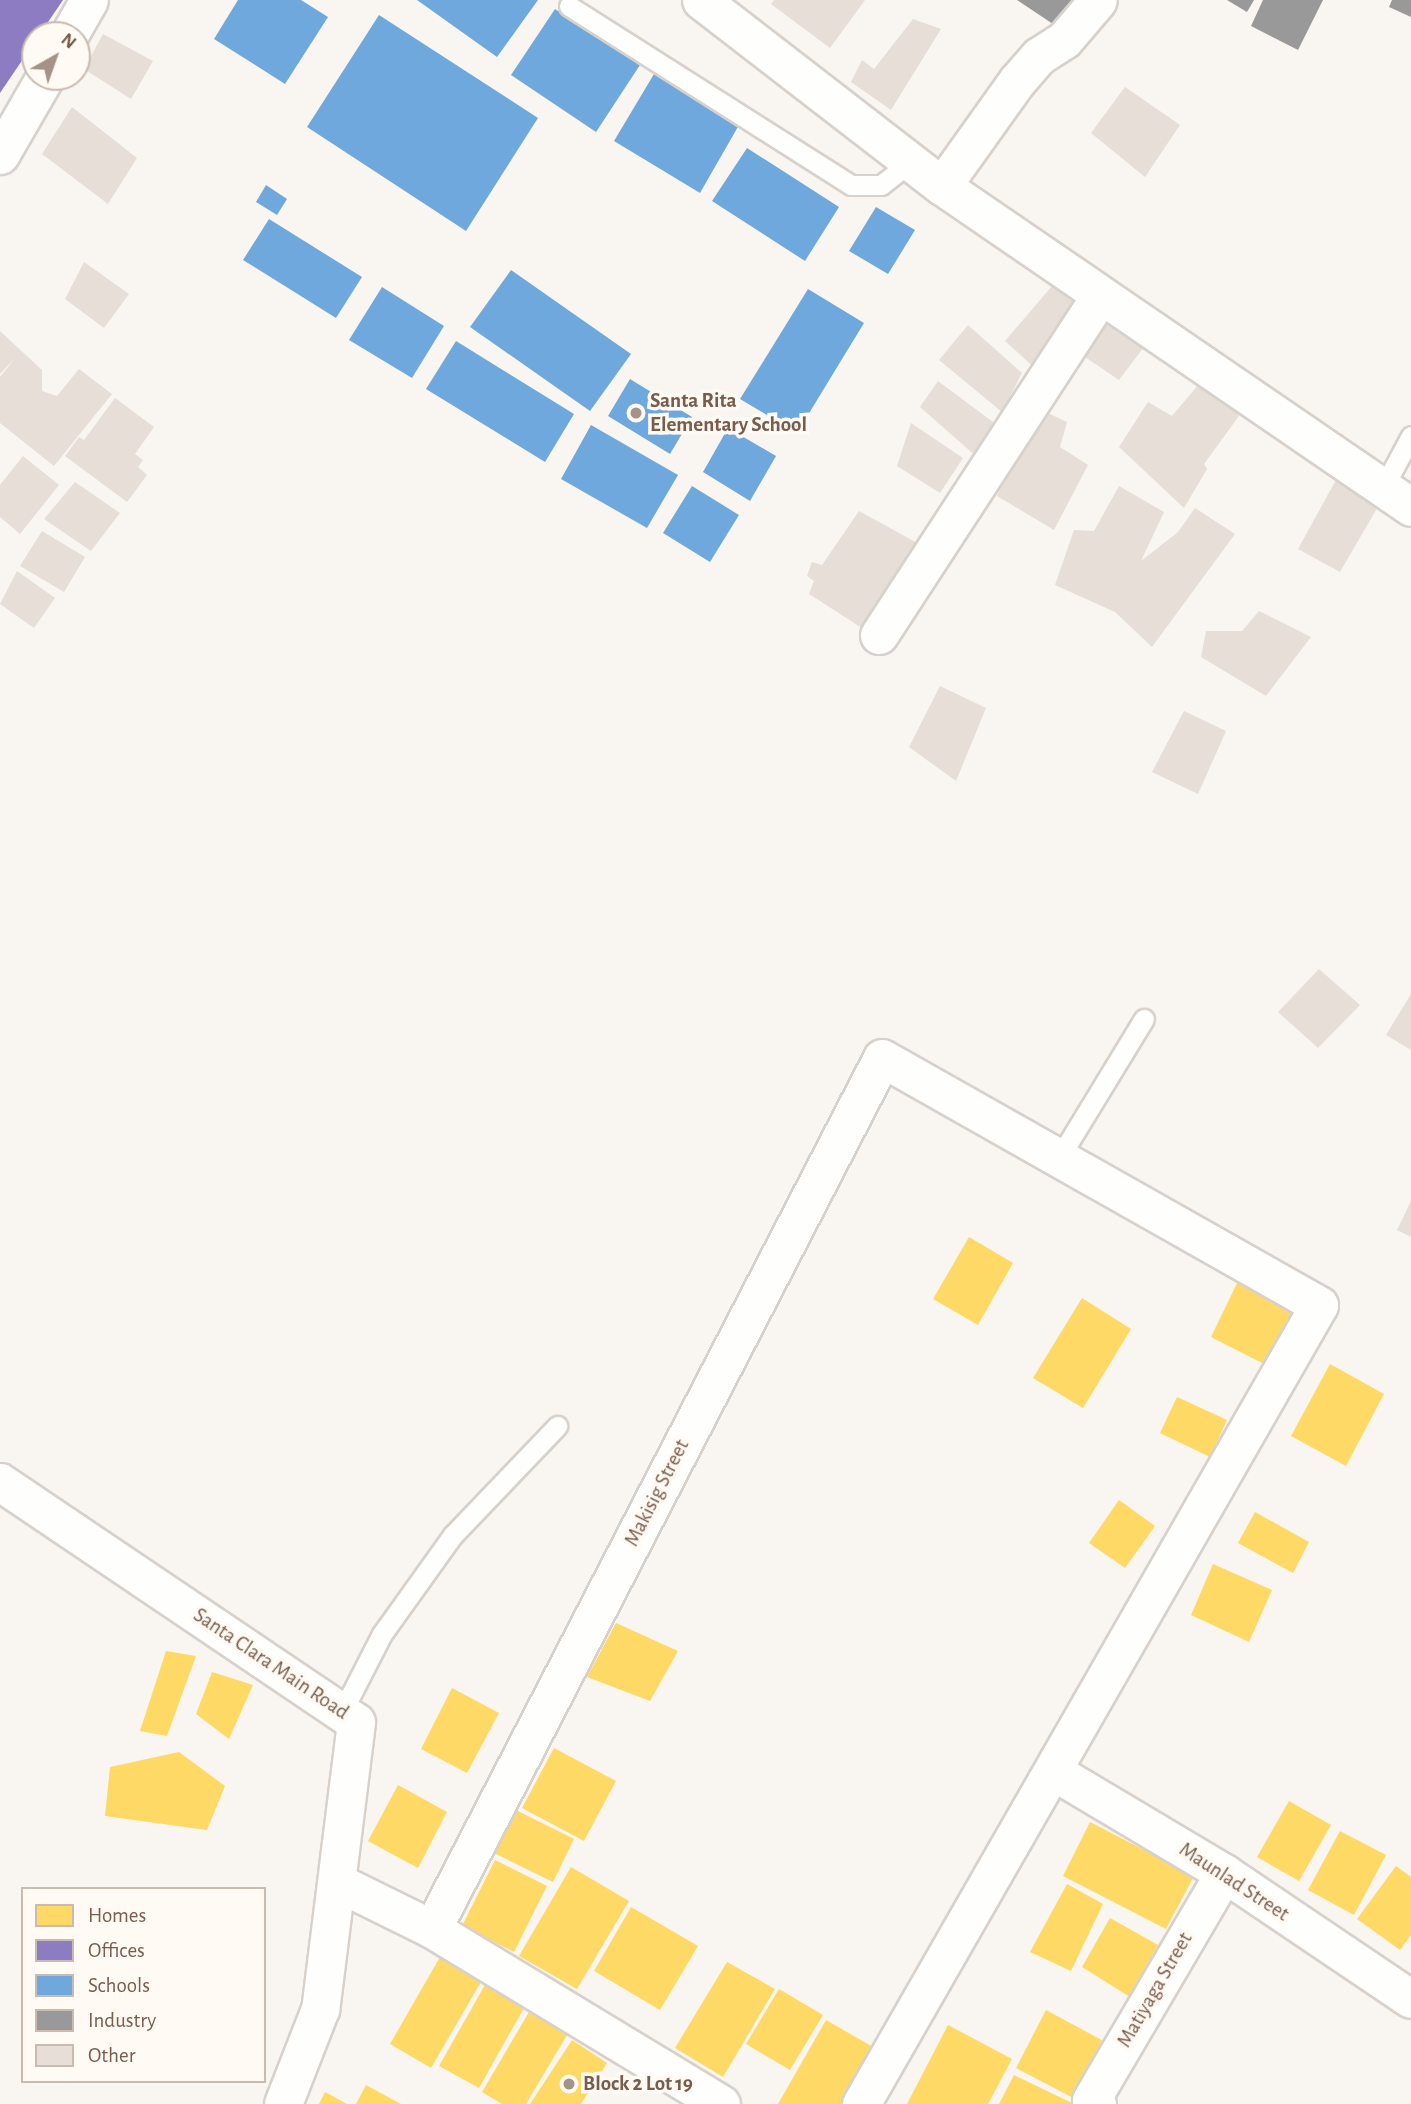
<!DOCTYPE html>
<style>
body{margin:0}
#map{position:relative;width:1411px;height:2104px;overflow:hidden;background:#f9f5f0;font-family:"Alegreya Sans",sans-serif}
div>[style]{position:absolute}
[style*='--x']{left:calc(var(--x)*1px);top:calc(var(--y)*1px);width:calc(var(--w)*1px);rotate:calc(var(--a)*1deg)}
.homes>*{inset:0;background:#ffd966}
.offices>*{inset:0;background:#8e7cc3}
.schools>*{inset:0;background:#6fa8dc}
.industry>*{inset:0;background:#999}
.building>*{inset:0;background:#e6ded7}
.roads{filter:drop-shadow(2px 0 #d7d1cb) drop-shadow(-2px 0 #d7d1cb) drop-shadow(0 2px #d7d1cb) drop-shadow(0 -2px #d7d1cb)}
.service>*{height:19px;margin:-9.5px;padding:0 9.5px;transform-origin:9.5px;border-radius:9.5px;background:#fefefd}
.minor>*{height:37px;margin:-18.5px;padding:0 18.5px;transform-origin:18.5px;border-radius:18.5px;background:#fefefd}
.dots>*{width:19px;height:19px;translate:-50% -50%;box-sizing:border-box;border:4px solid #fffaf3;border-radius:50%}
span{translate:-50% -50%;white-space:nowrap;text-align:center;line-height:1.15;-webkit-text-stroke:7px #fffaf3;paint-order:stroke}
.poi-label{font-size:21px;color:#7a5c4d;font-weight:700}
.left{translate:0 -50%;text-align:left}
.street-label{font-size:21px;color:#7a5c4d}
.legend{position:absolute;left:21px;top:1887px;width:245px;height:196px;box-sizing:border-box;background:#fffaf3;border:2px solid #cabbb1;margin:0;padding:9px 12px;list-style:none;font-size:21px;color:#7a5c4d}
.legend li{display:flex;align-items:center;gap:14px;height:35px}
.legend b{width:35px;border:2px solid #cabbb1}
.north{position:absolute;left:21px;top:21px;width:70px;height:70px;box-sizing:border-box;background:#fffaf3;border:2px solid #cabbb1;border-radius:50%;rotate:40deg;font-size:19px;font-weight:700;line-height:28px;text-align:center;color:#7a5c4d}
.north::after{content:'';display:block;margin:auto;width:24px;height:32px;background:#a69286;clip-path:polygon(50% 0,100% 100%,50% 72%,0 100%)}
</style>
<div id="map">
<div class="homes">
<div style="clip-path:polygon(969px 1237px,1013px 1263px,978px 1325px,933px 1299px)"></div>
<div style="clip-path:polygon(1241px 1275px,1299px 1303px,1268px 1366px,1211px 1337px)"></div>
<div style="clip-path:polygon(1082px 1298px,1131px 1329px,1083px 1408px,1033px 1378px)"></div>
<div style="clip-path:polygon(1330px 1364px,1384px 1394px,1346px 1466px,1291px 1436px)"></div>
<div style="clip-path:polygon(1177px 1397px,1227px 1420px,1210px 1457px,1160px 1433px)"></div>
<div style="clip-path:polygon(1119px 1500px,1155px 1526px,1125px 1568px,1089px 1543px)"></div>
<div style="clip-path:polygon(1255px 1512px,1309px 1542px,1293px 1573px,1238px 1543px)"></div>
<div style="clip-path:polygon(1213px 1564px,1272px 1590px,1249px 1642px,1191px 1615px)"></div>
<div style="clip-path:polygon(616px 1623px,678px 1651px,650px 1701px,587px 1677px)"></div>
<div style="clip-path:polygon(166px 1651px,196px 1656px,167px 1736px,140px 1731px)"></div>
<div style="clip-path:polygon(212px 1672px,253px 1685px,229px 1739px,196px 1714px)"></div>
<div style="clip-path:polygon(452px 1688px,499px 1713px,467px 1773px,421px 1749px)"></div>
<div style="clip-path:polygon(554px 1748px,616px 1781px,584px 1841px,522px 1808px)"></div>
<div style="clip-path:polygon(179px 1752px,225px 1786px,207px 1830px,105px 1816px,110px 1767px)"></div>
<div style="clip-path:polygon(398px 1785px,447px 1812px,418px 1868px,368px 1841px)"></div>
<div style="clip-path:polygon(1289px 1801px,1331px 1825px,1299px 1881px,1257px 1857px)"></div>
<div style="clip-path:polygon(516px 1810px,574px 1839px,553px 1882px,494px 1853px)"></div>
<div style="clip-path:polygon(1090px 1822px,1194px 1876px,1166px 1929px,1063px 1876px)"></div>
<div style="clip-path:polygon(1340px 1831px,1386px 1855px,1354px 1915px,1308px 1890px)"></div>
<div style="clip-path:polygon(495px 1860px,547px 1886px,514px 1952px,462px 1926px)"></div>
<div style="clip-path:polygon(1396px 1866px,1411px 1877px,1411px 1935px,1400px 1950px,1357px 1919px)"></div>
<div style="clip-path:polygon(571px 1867px,629px 1901px,577px 1989px,519px 1956px)"></div>
<div style="clip-path:polygon(1067px 1884px,1103px 1904px,1071px 1971px,1030px 1952px)"></div>
<div style="clip-path:polygon(631px 1907px,698px 1946px,660px 2010px,594px 1971px)"></div>
<div style="clip-path:polygon(1110px 1918px,1158px 1945px,1130px 1997px,1082px 1967px)"></div>
<div style="clip-path:polygon(440px 1957px,482px 1980px,431px 2068px,390px 2044px)"></div>
<div style="clip-path:polygon(727px 1962px,775px 1989px,723px 2077px,675px 2048px)"></div>
<div style="clip-path:polygon(490px 1976px,529px 1999px,479px 2088px,439px 2066px)"></div>
<div style="clip-path:polygon(779px 1989px,823px 2015px,790px 2070px,746px 2044px)"></div>
<div style="clip-path:polygon(532px 2007px,570px 2030px,526px 2104px,502px 2104px,482px 2092px)"></div>
<div style="clip-path:polygon(1046px 2010px,1109px 2044px,1079px 2101px,1016px 2068px)"></div>
<div style="clip-path:polygon(826px 2020px,880px 2051px,850px 2104px,778px 2104px)"></div>
<div style="clip-path:polygon(948px 2025px,1012px 2059px,988px 2104px,907px 2104px)"></div>
<div style="clip-path:polygon(572px 2040px,607px 2063px,581px 2104px,530px 2104px)"></div>
<div style="clip-path:polygon(1014px 2075px,1074px 2104px,999px 2104px)"></div>
<div style="clip-path:polygon(366px 2085px,401px 2104px,356px 2104px)"></div>
<div style="clip-path:polygon(325px 2092px,347px 2104px,319px 2104px)"></div>
</div>
<div class="offices">
<div style="clip-path:polygon(0 0,63px 0,0 93px)"></div>
</div>
<div class="schools">
<div style="clip-path:polygon(238px 0,301px 0,328px 17px,285px 84px,214px 39px)"></div>
<div style="clip-path:polygon(417px 0,538px 0,497px 57px)"></div>
<div style="clip-path:polygon(555px 9px,640px 65px,596px 132px,511px 75px)"></div>
<div style="clip-path:polygon(379px 15px,538px 118px,466px 231px,307px 127px)"></div>
<div style="clip-path:polygon(654px 74px,739px 125px,700px 193px,614px 141px)"></div>
<div style="clip-path:polygon(747px 148px,839px 207px,805px 261px,712px 201px)"></div>
<div style="clip-path:polygon(266px 185px,287px 199px,277px 215px,256px 202px)"></div>
<div style="clip-path:polygon(876px 207px,915px 230px,888px 274px,849px 251px)"></div>
<div style="clip-path:polygon(269px 219px,362px 277px,336px 318px,243px 260px)"></div>
<div style="clip-path:polygon(511px 270px,631px 354px,590px 411px,470px 327px)"></div>
<div style="clip-path:polygon(382px 287px,444px 326px,412px 378px,349px 340px)"></div>
<div style="clip-path:polygon(808px 289px,864px 323px,797px 433px,740px 399px)"></div>
<div style="clip-path:polygon(456px 341px,574px 414px,545px 462px,426px 389px)"></div>
<div style="clip-path:polygon(630px 379px,692px 417px,670px 454px,608px 416px)"></div>
<div style="clip-path:polygon(591px 425px,678px 475px,647px 528px,561px 479px)"></div>
<div style="clip-path:polygon(728px 428px,776px 456px,750px 501px,703px 472px)"></div>
<div style="clip-path:polygon(692px 486px,739px 515px,710px 562px,663px 533px)"></div>
</div>
<div class="industry">
<div style="clip-path:polygon(1017px 0,1082px 0,1062px 30px)"></div>
<div style="clip-path:polygon(1227px 0,1254px 0,1247px 12px)"></div>
<div style="clip-path:polygon(1263px 0,1323px 0,1298px 50px,1251px 26px)"></div>
<div style="clip-path:polygon(1392px 0,1411px 0,1411px 17px,1389px 7px)"></div>
</div>
<div class="building">
<div style="clip-path:polygon(774px 0,865px 0,830px 48px,771px 4px)"></div>
<div style="clip-path:polygon(913px 19px,941px 29px,891px 110px,851px 82px,862px 60px,874px 69px)"></div>
<div style="clip-path:polygon(103px 34px,153px 61px,131px 99px,84px 69px)"></div>
<div style="clip-path:polygon(1125px 87px,1180px 125px,1145px 177px,1091px 133px)"></div>
<div style="clip-path:polygon(72px 107px,137px 158px,108px 204px,42px 154px)"></div>
<div style="clip-path:polygon(84px 262px,129px 294px,104px 328px,65px 299px)"></div>
<div style="clip-path:polygon(1052px 286px,1084px 298px,1039px 372px,1005px 341px)"></div>
<div style="clip-path:polygon(1104px 303px,1150px 339px,1119px 380px,1073px 349px)"></div>
<div style="clip-path:polygon(968px 325px,1022px 373px,1002px 412px,939px 360px)"></div>
<div style="clip-path:polygon(0 331px,42px 370px,42px 391px,57px 396px,79px 369px,112px 394px,54px 466px,0 423px,0 377px,16px 357px,0 374px)"></div>
<div style="clip-path:polygon(938px 381px,997px 425px,977px 457px,920px 407px)"></div>
<div style="clip-path:polygon(1199px 384px,1244px 409px,1204px 464px,1207px 469px,1184px 508px,1119px 447px,1148px 402px,1172px 416px)"></div>
<div style="clip-path:polygon(115px 398px,154px 427px,135px 454px,143px 460px,138px 467px,147px 475px,127px 502px,65px 456px,79px 437px,84px 440px)"></div>
<div style="clip-path:polygon(1037px 408px,1067px 422px,1060px 447px,1088px 465px,1054px 530px,997px 496px)"></div>
<div style="clip-path:polygon(911px 423px,963px 458px,940px 493px,897px 466px)"></div>
<div style="clip-path:polygon(23px 456px,59px 485px,20px 534px,0 517px,0 485px)"></div>
<div style="clip-path:polygon(1342px 469px,1383px 498px,1340px 572px,1298px 549px)"></div>
<div style="clip-path:polygon(75px 482px,120px 513px,91px 551px,44px 519px)"></div>
<div style="clip-path:polygon(1119px 486px,1164px 512px,1141px 561px,1178px 532px,1195px 508px,1235px 534px,1152px 647px,1115px 612px,1055px 585px,1074px 530px,1094px 531px)"></div>
<div style="clip-path:polygon(859px 511px,919px 544px,862px 628px,809px 594px,814px 581px,807px 576px,812px 562px,822px 565px)"></div>
<div style="clip-path:polygon(42px 531px,85px 557px,64px 592px,20px 566px)"></div>
<div style="clip-path:polygon(17px 571px,55px 598px,34px 628px,0 604px)"></div>
<div style="clip-path:polygon(1259px 611px,1311px 637px,1266px 696px,1201px 657px,1206px 631px,1242px 631px)"></div>
<div style="clip-path:polygon(940px 686px,986px 708px,956px 781px,909px 747px)"></div>
<div style="clip-path:polygon(1184px 711px,1226px 731px,1198px 794px,1152px 772px)"></div>
<div style="clip-path:polygon(1319px 969px,1360px 1005px,1318px 1048px,1278px 1012px)"></div>
<div style="clip-path:polygon(1411px 994px,1411px 1050px,1386px 1035px)"></div>
<div style="clip-path:polygon(1411px 1201px,1411px 1237px,1397px 1230px)"></div>
</div>
<div class="roads">
<div class="service">
<div style="--x:569;--y:6;--w:334;--a:32.4"></div>
<div style="--x:851;--y:185;--w:30;--a:0"></div>
<div style="--x:881;--y:185;--w:39;--a:-38"></div>
<div style="--x:1383;--y:488;--w:59;--a:-61.7"></div>
<div style="--x:1059;--y:1158;--w:163;--a:-58.6"></div>
<div style="--x:342;--y:1712;--w:88;--a:-62.9"></div>
<div style="--x:382;--y:1634;--w:122;--a:-54.4"></div>
<div style="--x:453;--y:1535;--w:151;--a:-46.3"></div>
</div>
<div class="minor">
<div style="--x:701;--y:0;--w:304;--a:37.7"></div>
<div style="--x:942;--y:186;--w:568;--a:34.39"></div>
<div style="--x:69;--y:35;--w:40;--a:-60.3"></div>
<div style="--x:0;--y:155;--w:90;--a:-60"></div>
<div style="--x:942;--y:186;--w:129;--a:-54.5"></div>
<div style="--x:1017;--y:81;--w:33;--a:-49"></div>
<div style="--x:1039;--y:56;--w:30;--a:-33"></div>
<div style="--x:1064;--y:40;--w:52;--a:-49.6"></div>
<div style="--x:879;--y:635;--w:406;--a:-56.9"></div>
<div style="--x:0;--y:1482;--w:429;--a:34"></div>
<div style="--x:356;--y:1722;--w:289;--a:97.1"></div>
<div style="--x:320;--y:2009;--w:102;--a:111.3"></div>
<div style="--x:1053;--y:1771;--w:199;--a:30.8"></div>
<div style="--x:1224;--y:1873;--w:225;--a:34"></div>
<div style="--x:337;--y:1882;--w:106;--a:26.3"></div>
<div style="--x:432;--y:1929;--w:338;--a:31.2"></div>
<div style="--x:432;--y:1929;--w:980;--a:-62.68"></div>
<div style="--x:882;--y:1058;--w:502;--a:29.48"></div>
<div style="--x:1319;--y:1305;--w:921;--a:119.82"></div>
<div style="--x:1097;--y:2104;--w:7;--a:-146"></div>
<div style="--x:1091;--y:2100;--w:263;--a:-59.6"></div>
</div>
</div>
<div class="dots">
<div style="left:636px;top:413px;background:#a69286"></div>
<div style="left:569px;top:2084px;background:#a69286"></div>
</div>
<div class="poi-label">
<span class="left" style="left:650px;top:413px">Santa Rita<br>Elementary School</span>
<span class="left" style="left:583px;top:2084px">Block 2 Lot 19</span>
</div>
<div class="street-label">
<span style="left:657px;top:1493px;rotate:-63deg">Makisig Street</span>
<span style="left:271px;top:1664px;rotate:34deg">Santa Clara Main Road</span>
<span style="left:1234px;top:1882px;rotate:33deg">Maunlad Street</span>
<span style="left:1155px;top:1990px;rotate:-60deg">Matiyaga Street</span>
</div>
<ul class="legend">
<li><b style="height:19px;background:#ffd966"></b>Homes</li>
<li><b style="height:19px;background:#8e7cc3"></b>Offices</li>
<li><b style="height:19px;background:#6fa8dc"></b>Schools</li>
<li><b style="height:19px;background:#999"></b>Industry</li>
<li><b style="height:19px;background:#e6ded7"></b>Other</li>
</ul>
<div class="north">N</div>
</div>
